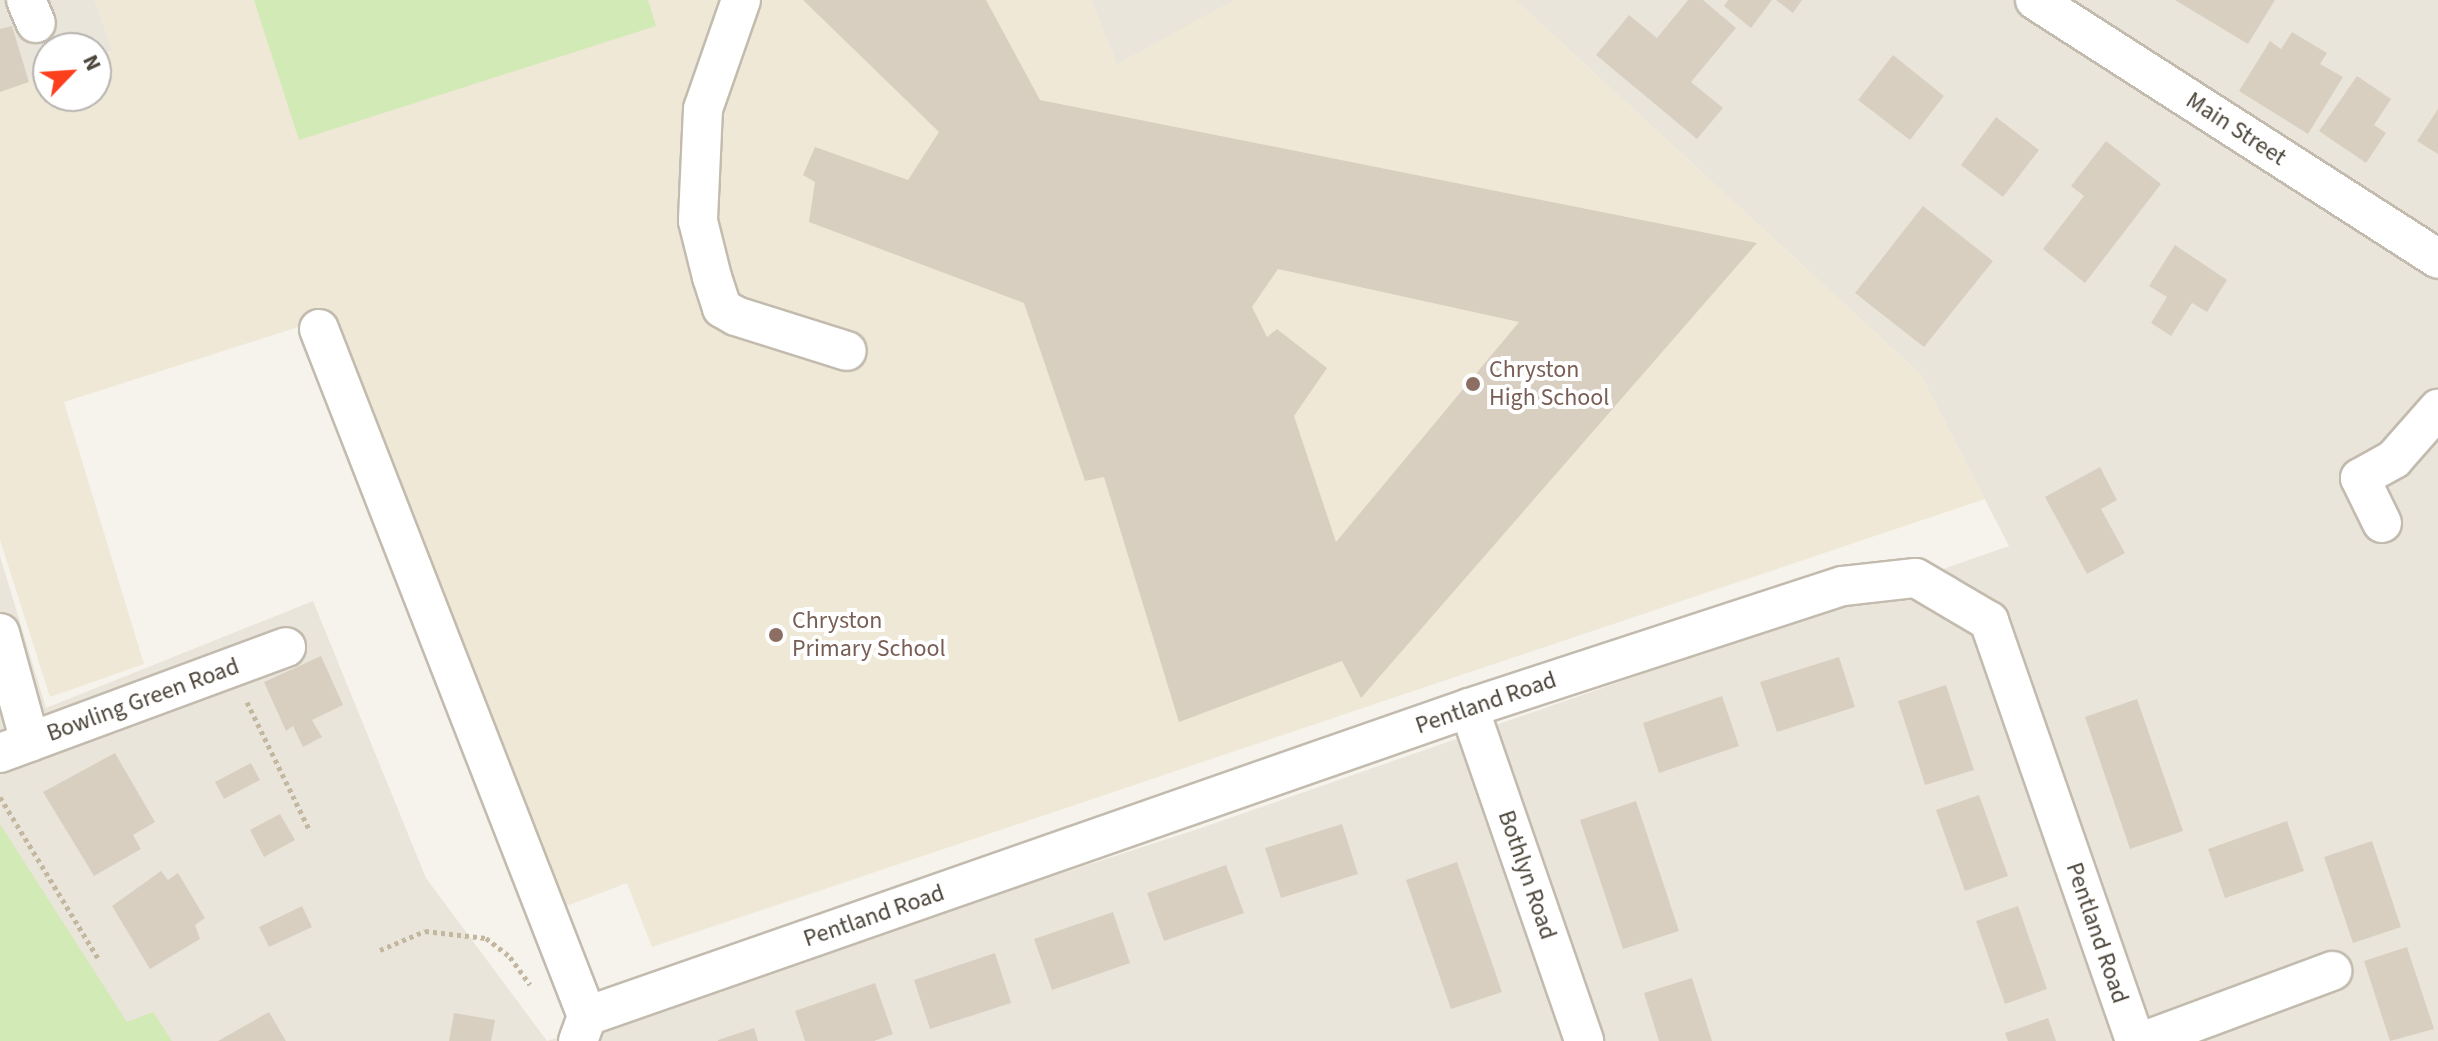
<!DOCTYPE html>
<style>
body{margin:0}
#map{position:relative;width:2438px;height:1041px;overflow:hidden;background:#f6f3ec;font-family:"Source Sans 3",sans-serif}
div>[style]{position:absolute}
[style*='--x']{left:calc(var(--x)*1px);top:calc(var(--y)*1px);width:calc(var(--w)*1px);rotate:calc(var(--a)*1deg)}
.residential>*{inset:0;background:#eae5da}
.education>*{inset:0;background:#efe8d6}
.green>*{inset:0;background:#d2eab5}
.building>*{inset:0;background:#d8cfc1}
.path>*{height:5px;margin-top:-2.5px;transform-origin:0;background:repeating-linear-gradient(90deg,#c4b79f 0 4px,transparent 0 8px)}
.roads{filter:drop-shadow(2px 0 #c2bbae) drop-shadow(-2px 0 #c2bbae) drop-shadow(0 2px #c2bbae) drop-shadow(0 -2px #c2bbae)}
.minor>*{height:38px;margin:-19px;padding:0 19px;transform-origin:19px;border-radius:19px;background:#fff}
.dots>*{width:22px;height:22px;translate:-50% -50%;box-sizing:border-box;border:4px solid #fff;border-radius:50%}
span{translate:-50% -50%;white-space:nowrap;text-align:center;line-height:1.15;-webkit-text-stroke:8px #fff;paint-order:stroke}
.street-label{font-size:24px;color:#4b4439}
.education-label{font-size:24px;color:#785e54}
.left{translate:0 -50%;text-align:left}
.north{position:absolute;left:32px;top:32px;width:80px;height:80px;box-sizing:border-box;background:#fff;border:2px solid #b7b4b0;border-radius:50%;rotate:65deg;font-size:22px;font-weight:700;line-height:32px;text-align:center;color:#4b4439}
.north::after{content:'';display:block;margin:auto;width:28px;height:36px;background:#fc3f1d;clip-path:polygon(50% 0,100% 100%,50% 72%,0 100%)}
</style>
<div id="map">
<div class="residential">
<div style="clip-path:polygon(0 0,95px 0,113px 51px,96px 57px,96px 48px,48px 48px,48px 73px,0 90px)"></div>
<div style="clip-path:polygon(1091px 0,1235px 0,1117px 65px)"></div>
<div style="clip-path:polygon(1515px 0,2438px 0,2438px 1041px,0 1041px,0 556px,46px 708px,313px 601px,426px 878px,547px 1041px,1201px 828px,2009px 546px,1920px 374px)"></div>
</div>
<div class="education">
<div style="clip-path:polygon(95px 0,1091px 0,1117px 64px,1235px 0,1515px 0,1920px 374px,1985px 499px,652px 947px,627px 883px,569px 905px,546px 899px,314px 322px,64px 402px,144px 664px,50px 697px,0 540px,0 89px,48px 73px,48px 96px,96px 96px,96px 57px,113px 51px)"></div>
</div>
<div class="green">
<div style="clip-path:polygon(254px 0,648px 0,656px 26px,299px 140px)"></div>
<div style="clip-path:polygon(0 824px,127px 1022px,153px 1012px,172px 1041px,0 1041px)"></div>
</div>
<div class="building">
<div style="clip-path:polygon(evenodd,803px 0,986px 0,1040px 100px,1757px 243px,1361px 698px,1342px 661px,1179px 722px,1104px 477px,1085px 481px,1024px 303px,809px 222px,815px 182px,803px 175px,815px 147px,908px 180px,939px 132px,803px 0,1278px 269px,1519px 322px,1336px 542px,1294px 416px,1327px 368px,1277px 329px,1267px 337px,1252px 307px,1278px 269px)"></div>
<div style="clip-path:polygon(1688px 0,1703px 0,1736px 28px,1691px 82px,1723px 108px,1697px 139px,1596px 55px,1629px 15px,1657px 38px)"></div>
<div style="clip-path:polygon(1728px 0,1772px 0,1751px 28px,1724px 6px)"></div>
<div style="clip-path:polygon(1776px 0,1802px 0,1793px 13px)"></div>
<div style="clip-path:polygon(2175px 0,2275px 0,2248px 44px)"></div>
<div style="clip-path:polygon(12px 26px,29px 82px,0 92px,0 29px)"></div>
<div style="clip-path:polygon(2292px 32px,2327px 53px,2320px 64px,2343px 77px,2308px 134px,2239px 91px,2270px 41px,2281px 49px)"></div>
<div style="clip-path:polygon(1893px 55px,1944px 96px,1910px 140px,1858px 100px)"></div>
<div style="clip-path:polygon(2357px 76px,2391px 99px,2374px 125px,2386px 133px,2366px 163px,2319px 131px)"></div>
<div style="clip-path:polygon(2438px 109px,2438px 154px,2417px 141px)"></div>
<div style="clip-path:polygon(1996px 117px,2039px 150px,2003px 197px,1961px 165px)"></div>
<div style="clip-path:polygon(2106px 141px,2161px 184px,2085px 283px,2043px 249px,2084px 196px,2071px 186px)"></div>
<div style="clip-path:polygon(1923px 206px,1993px 261px,1924px 347px,1855px 293px)"></div>
<div style="clip-path:polygon(2175px 245px,2227px 280px,2207px 312px,2192px 303px,2171px 336px,2151px 323px,2167px 297px,2149px 286px)"></div>
<div style="clip-path:polygon(2100px 467px,2117px 500px,2101px 509px,2125px 553px,2087px 574px,2045px 497px)"></div>
<div style="clip-path:polygon(321px 656px,343px 705px,312px 720px,322px 737px,303px 747px,293px 726px,286px 731px,264px 682px)"></div>
<div style="clip-path:polygon(1839px 657px,1855px 707px,1777px 732px,1760px 682px)"></div>
<div style="clip-path:polygon(1946px 685px,1974px 770px,1925px 785px,1898px 701px)"></div>
<div style="clip-path:polygon(1722px 696px,1739px 746px,1659px 773px,1643px 723px)"></div>
<div style="clip-path:polygon(2137px 699px,2183px 831px,2130px 849px,2085px 717px)"></div>
<div style="clip-path:polygon(115px 753px,155px 822px,133px 835px,141px 849px,94px 876px,43px 792px)"></div>
<div style="clip-path:polygon(251px 763px,260px 780px,224px 799px,215px 782px)"></div>
<div style="clip-path:polygon(1979px 795px,2008px 876px,1965px 891px,1936px 810px)"></div>
<div style="clip-path:polygon(1636px 801px,1679px 931px,1623px 949px,1580px 820px)"></div>
<div style="clip-path:polygon(280px 814px,295px 840px,264px 857px,250px 830px)"></div>
<div style="clip-path:polygon(2287px 821px,2304px 871px,2225px 898px,2208px 849px)"></div>
<div style="clip-path:polygon(1342px 824px,1358px 874px,1281px 898px,1265px 848px)"></div>
<div style="clip-path:polygon(2372px 841px,2401px 927px,2353px 943px,2324px 857px)"></div>
<div style="clip-path:polygon(1457px 862px,1502px 992px,1451px 1009px,1406px 880px)"></div>
<div style="clip-path:polygon(1226px 865px,1244px 913px,1164px 941px,1147px 893px)"></div>
<div style="clip-path:polygon(161px 871px,168px 880px,178px 873px,205px 918px,195px 925px,200px 939px,150px 969px,112px 906px)"></div>
<div style="clip-path:polygon(302px 906px,312px 927px,269px 947px,259px 927px)"></div>
<div style="clip-path:polygon(2018px 906px,2047px 989px,2005px 1004px,1976px 921px)"></div>
<div style="clip-path:polygon(1113px 912px,1130px 963px,1052px 990px,1034px 939px)"></div>
<div style="clip-path:polygon(2407px 947px,2434px 1029px,2390px 1041px,2364px 961px)"></div>
<div style="clip-path:polygon(995px 953px,1011px 1003px,930px 1029px,914px 980px)"></div>
<div style="clip-path:polygon(1692px 978px,1712px 1041px,1659px 1041px,1644px 993px)"></div>
<div style="clip-path:polygon(875px 983px,893px 1034px,874px 1041px,805px 1041px,795px 1011px)"></div>
<div style="clip-path:polygon(269px 1012px,286px 1041px,218px 1041px)"></div>
<div style="clip-path:polygon(454px 1013px,495px 1020px,491px 1041px,449px 1041px)"></div>
<div style="clip-path:polygon(2048px 1018px,2056px 1041px,2008px 1041px,2005px 1033px)"></div>
<div style="clip-path:polygon(754px 1028px,758px 1041px,718px 1041px,718px 1040px)"></div>
</div>
<div class="path">
<div style="--x:247;--y:702;--w:144;--a:64"></div>
<div style="--x:0;--y:797;--w:188;--a:58.7"></div>
<div style="--x:380;--y:950;--w:49;--a:-22.9"></div>
<div style="--x:425;--y:931;--w:61;--a:6.5"></div>
<div style="--x:486;--y:938;--w:31;--a:38"></div>
<div style="--x:510;--y:957;--w:34;--a:54"></div>
</div>
<div class="roads">
<div class="minor">
<div style="--x:26;--y:0;--w:25;--a:67"></div>
<div style="--x:741;--y:0;--w:115;--a:109.2"></div>
<div style="--x:703;--y:109;--w:112;--a:92.6"></div>
<div style="--x:698;--y:221;--w:58;--a:76"></div>
<div style="--x:712;--y:277;--w:33;--a:72"></div>
<div style="--x:722;--y:308;--w:16;--a:30"></div>
<div style="--x:736;--y:316;--w:116;--a:17.5"></div>
<div style="--x:2035;--y:0;--w:479;--a:32.7"></div>
<div style="--x:319;--y:329;--w:737;--a:68.69"></div>
<div style="--x:2382;--y:523;--w:50;--a:-116.1"></div>
<div style="--x:2360;--y:478;--w:39;--a:-29"></div>
<div style="--x:2394;--y:459;--w:67;--a:-48.7"></div>
<div style="--x:0;--y:633;--w:113;--a:74.6"></div>
<div style="--x:1469;--y:708;--w:352;--a:70.9"></div>
<div style="--x:0;--y:753;--w:305;--a:-20.3"></div>
<div style="--x:578;--y:1041;--w:27;--a:-70"></div>
<div style="--x:587;--y:1016;--w:934;--a:-19.25"></div>
<div style="--x:1469;--y:708;--w:393;--a:-18.1"></div>
<div style="--x:1843;--y:586;--w:73;--a:-6.3"></div>
<div style="--x:1916;--y:578;--w:85;--a:30.5"></div>
<div style="--x:1989;--y:621;--w:445;--a:70.8"></div>
<div style="--x:2144;--y:1041;--w:201;--a:-20.4"></div>
</div>
</div>
<div class="dots">
<div style="left:1473px;top:384px;background:#8d6e63"></div>
<div style="left:776px;top:635px;background:#8d6e63"></div>
</div>
<div class="street-label">
<span style="left:2236px;top:129px;rotate:33deg">Main Street</span>
<span style="left:143px;top:700px;rotate:-20deg">Bowling Green Road</span>
<span style="left:1486px;top:703px;rotate:-19deg">Pentland Road</span>
<span style="left:1527px;top:875px;rotate:71deg">Bothlyn Road</span>
<span style="left:874px;top:916px;rotate:-19deg">Pentland Road</span>
<span style="left:2097px;top:933px;rotate:71deg">Pentland Road</span>
</div>
<div class="education-label">
<span class="left" style="left:1489px;top:384px">Chryston<br>High School</span>
<span class="left" style="left:792px;top:635px">Chryston<br>Primary School</span>
</div>
<div class="north">N</div>
</div>
